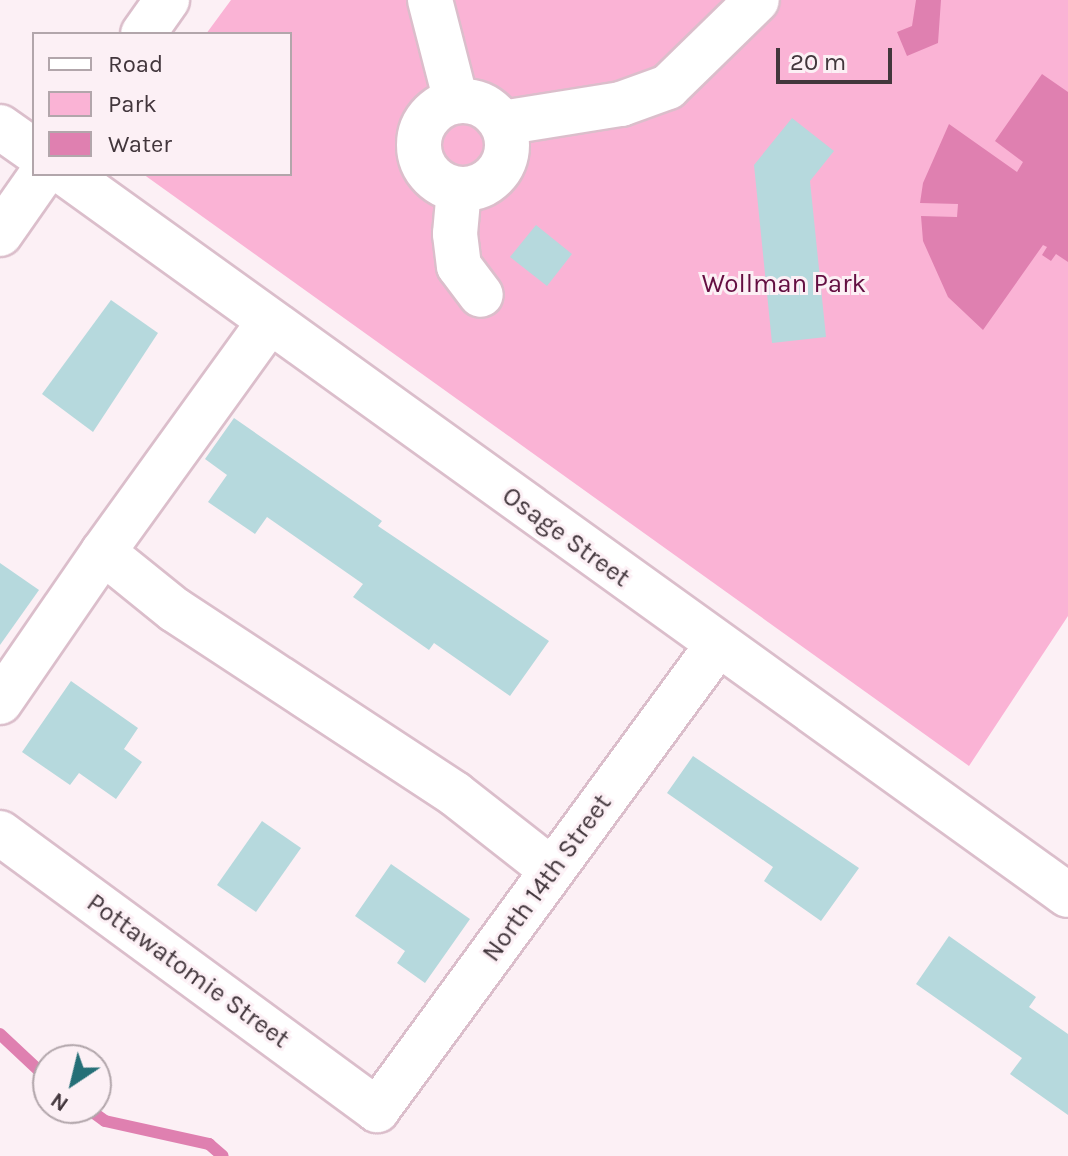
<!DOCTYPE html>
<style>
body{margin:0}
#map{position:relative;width:1068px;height:1156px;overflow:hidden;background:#fcf0f5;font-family:Karla,sans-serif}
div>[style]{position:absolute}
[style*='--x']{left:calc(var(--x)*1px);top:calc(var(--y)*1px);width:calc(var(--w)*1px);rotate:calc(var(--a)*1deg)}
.green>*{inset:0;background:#fab3d5}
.water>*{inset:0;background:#df80b0}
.stream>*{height:12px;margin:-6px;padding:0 6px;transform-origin:6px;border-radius:6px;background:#df80b0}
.building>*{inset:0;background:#b6d9dd}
.roads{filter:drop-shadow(2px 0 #dbbecb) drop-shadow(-2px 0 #dbbecb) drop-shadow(0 2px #dbbecb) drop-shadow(0 -2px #dbbecb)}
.minor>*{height:44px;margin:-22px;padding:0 22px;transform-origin:22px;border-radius:22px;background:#fff}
.minor>.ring{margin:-22px;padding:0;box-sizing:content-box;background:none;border:44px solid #fff;border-radius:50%}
span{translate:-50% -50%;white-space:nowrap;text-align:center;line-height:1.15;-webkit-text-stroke:6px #fcf0f5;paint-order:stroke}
.park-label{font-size:26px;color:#630e41}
.street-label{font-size:26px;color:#42363c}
.legend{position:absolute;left:32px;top:32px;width:260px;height:144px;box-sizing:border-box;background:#fcf0f5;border:2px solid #b2a6ab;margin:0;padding:10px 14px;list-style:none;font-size:24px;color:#42363c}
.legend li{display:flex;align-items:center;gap:16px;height:40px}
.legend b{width:40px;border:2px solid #b2a6ab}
.north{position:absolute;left:32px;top:1044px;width:80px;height:80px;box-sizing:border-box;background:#fcf0f5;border:2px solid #b2a6ab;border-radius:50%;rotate:215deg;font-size:22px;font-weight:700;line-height:32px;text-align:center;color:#42363c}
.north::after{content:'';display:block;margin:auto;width:28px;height:36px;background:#256f77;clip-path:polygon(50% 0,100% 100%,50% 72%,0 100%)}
.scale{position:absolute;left:776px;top:48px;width:116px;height:36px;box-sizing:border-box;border:4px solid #42363c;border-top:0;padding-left:10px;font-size:24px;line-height:28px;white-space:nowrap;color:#42363c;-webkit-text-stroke:6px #fcf0f5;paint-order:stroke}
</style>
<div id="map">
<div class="green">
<div style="clip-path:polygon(231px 0,1068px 0,1068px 616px,969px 766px,143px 174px,290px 174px,290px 34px,206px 34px)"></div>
</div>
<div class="water">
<div style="clip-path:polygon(916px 0,941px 0,938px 43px,907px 56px,897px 32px,912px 26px)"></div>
<div style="clip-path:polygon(1042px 74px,1068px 92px,1068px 262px,1056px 254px,1051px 261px,1042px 255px,1047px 247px,1043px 245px,983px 330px,948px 297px,923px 241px,921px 216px,957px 217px,958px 204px,920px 203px,923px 183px,949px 124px,1017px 172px,1023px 162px,995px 141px)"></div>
</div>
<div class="stream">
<div style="--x:0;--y:1034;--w:66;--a:43.2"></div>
<div style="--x:87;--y:1108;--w:22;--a:36"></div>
<div style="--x:105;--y:1121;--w:107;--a:12.5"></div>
<div style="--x:209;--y:1144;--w:18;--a:41"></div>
</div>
<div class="building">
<div style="clip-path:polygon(792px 118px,834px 151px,810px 181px,826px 337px,772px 343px,754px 165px)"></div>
<div style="clip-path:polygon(536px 225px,572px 254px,547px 286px,510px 257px)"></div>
<div style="clip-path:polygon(111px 300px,158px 333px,93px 432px,42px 394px)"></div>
<div style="clip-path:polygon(234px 418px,382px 521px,378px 526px,549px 641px,510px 696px,434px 643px,429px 650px,353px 597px,363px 584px,267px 517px,255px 534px,208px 502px,227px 475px,205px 459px)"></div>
<div style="clip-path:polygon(0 563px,39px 590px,0 645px)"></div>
<div style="clip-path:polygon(71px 681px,138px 728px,124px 749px,142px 762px,116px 799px,79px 773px,70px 785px,22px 752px)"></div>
<div style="clip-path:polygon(693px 756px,859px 868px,821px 921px,764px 881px,773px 867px,667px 793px)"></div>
<div style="clip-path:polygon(262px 821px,301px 848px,256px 912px,217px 885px)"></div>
<div style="clip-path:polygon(391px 864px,470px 919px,425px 983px,397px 963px,405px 951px,355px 916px)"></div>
<div style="clip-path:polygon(949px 936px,1036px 997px,1029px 1007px,1068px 1034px,1068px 1115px,1010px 1074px,1022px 1058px,916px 984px)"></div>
</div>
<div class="roads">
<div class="minor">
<div style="--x:430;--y:0;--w:104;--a:75.6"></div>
<div style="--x:143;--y:34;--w:42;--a:-54.8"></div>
<div class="ring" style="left:419px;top:101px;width:44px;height:44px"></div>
<div style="--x:502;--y:123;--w:121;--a:-9.1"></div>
<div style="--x:621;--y:104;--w:50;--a:-19.9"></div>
<div style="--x:668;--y:87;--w:124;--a:-44.3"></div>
<div style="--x:0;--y:127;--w:42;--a:35.2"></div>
<div style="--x:66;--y:174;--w:1234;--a:35.74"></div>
<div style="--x:459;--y:189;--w:45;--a:95.1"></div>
<div style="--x:455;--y:234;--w:32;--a:83"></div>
<div style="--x:459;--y:266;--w:36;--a:53"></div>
<div style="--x:0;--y:234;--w:73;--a:-55"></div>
<div style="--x:269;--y:322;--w:284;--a:125.8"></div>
<div style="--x:103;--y:552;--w:92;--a:38.9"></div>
<div style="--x:175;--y:610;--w:335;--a:33.3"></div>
<div style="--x:455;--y:794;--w:123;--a:38.1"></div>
<div style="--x:0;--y:702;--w:182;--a:-55.5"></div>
<div style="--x:0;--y:833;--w:468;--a:36.3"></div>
<div style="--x:377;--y:1110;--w:574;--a:-53.79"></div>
</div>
</div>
<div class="park-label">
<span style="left:784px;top:284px">Wollman Park</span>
</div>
<div class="street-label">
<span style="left:566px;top:537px;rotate:36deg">Osage Street</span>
<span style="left:547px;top:878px;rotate:-54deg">North 14th Street</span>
<span style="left:188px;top:971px;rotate:36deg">Pottawatomie Street</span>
</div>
<ul class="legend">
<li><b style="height:10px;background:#fff"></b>Road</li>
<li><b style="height:22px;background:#fab3d5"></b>Park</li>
<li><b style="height:22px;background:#df80b0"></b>Water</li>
</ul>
<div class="north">N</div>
<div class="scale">20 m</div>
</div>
